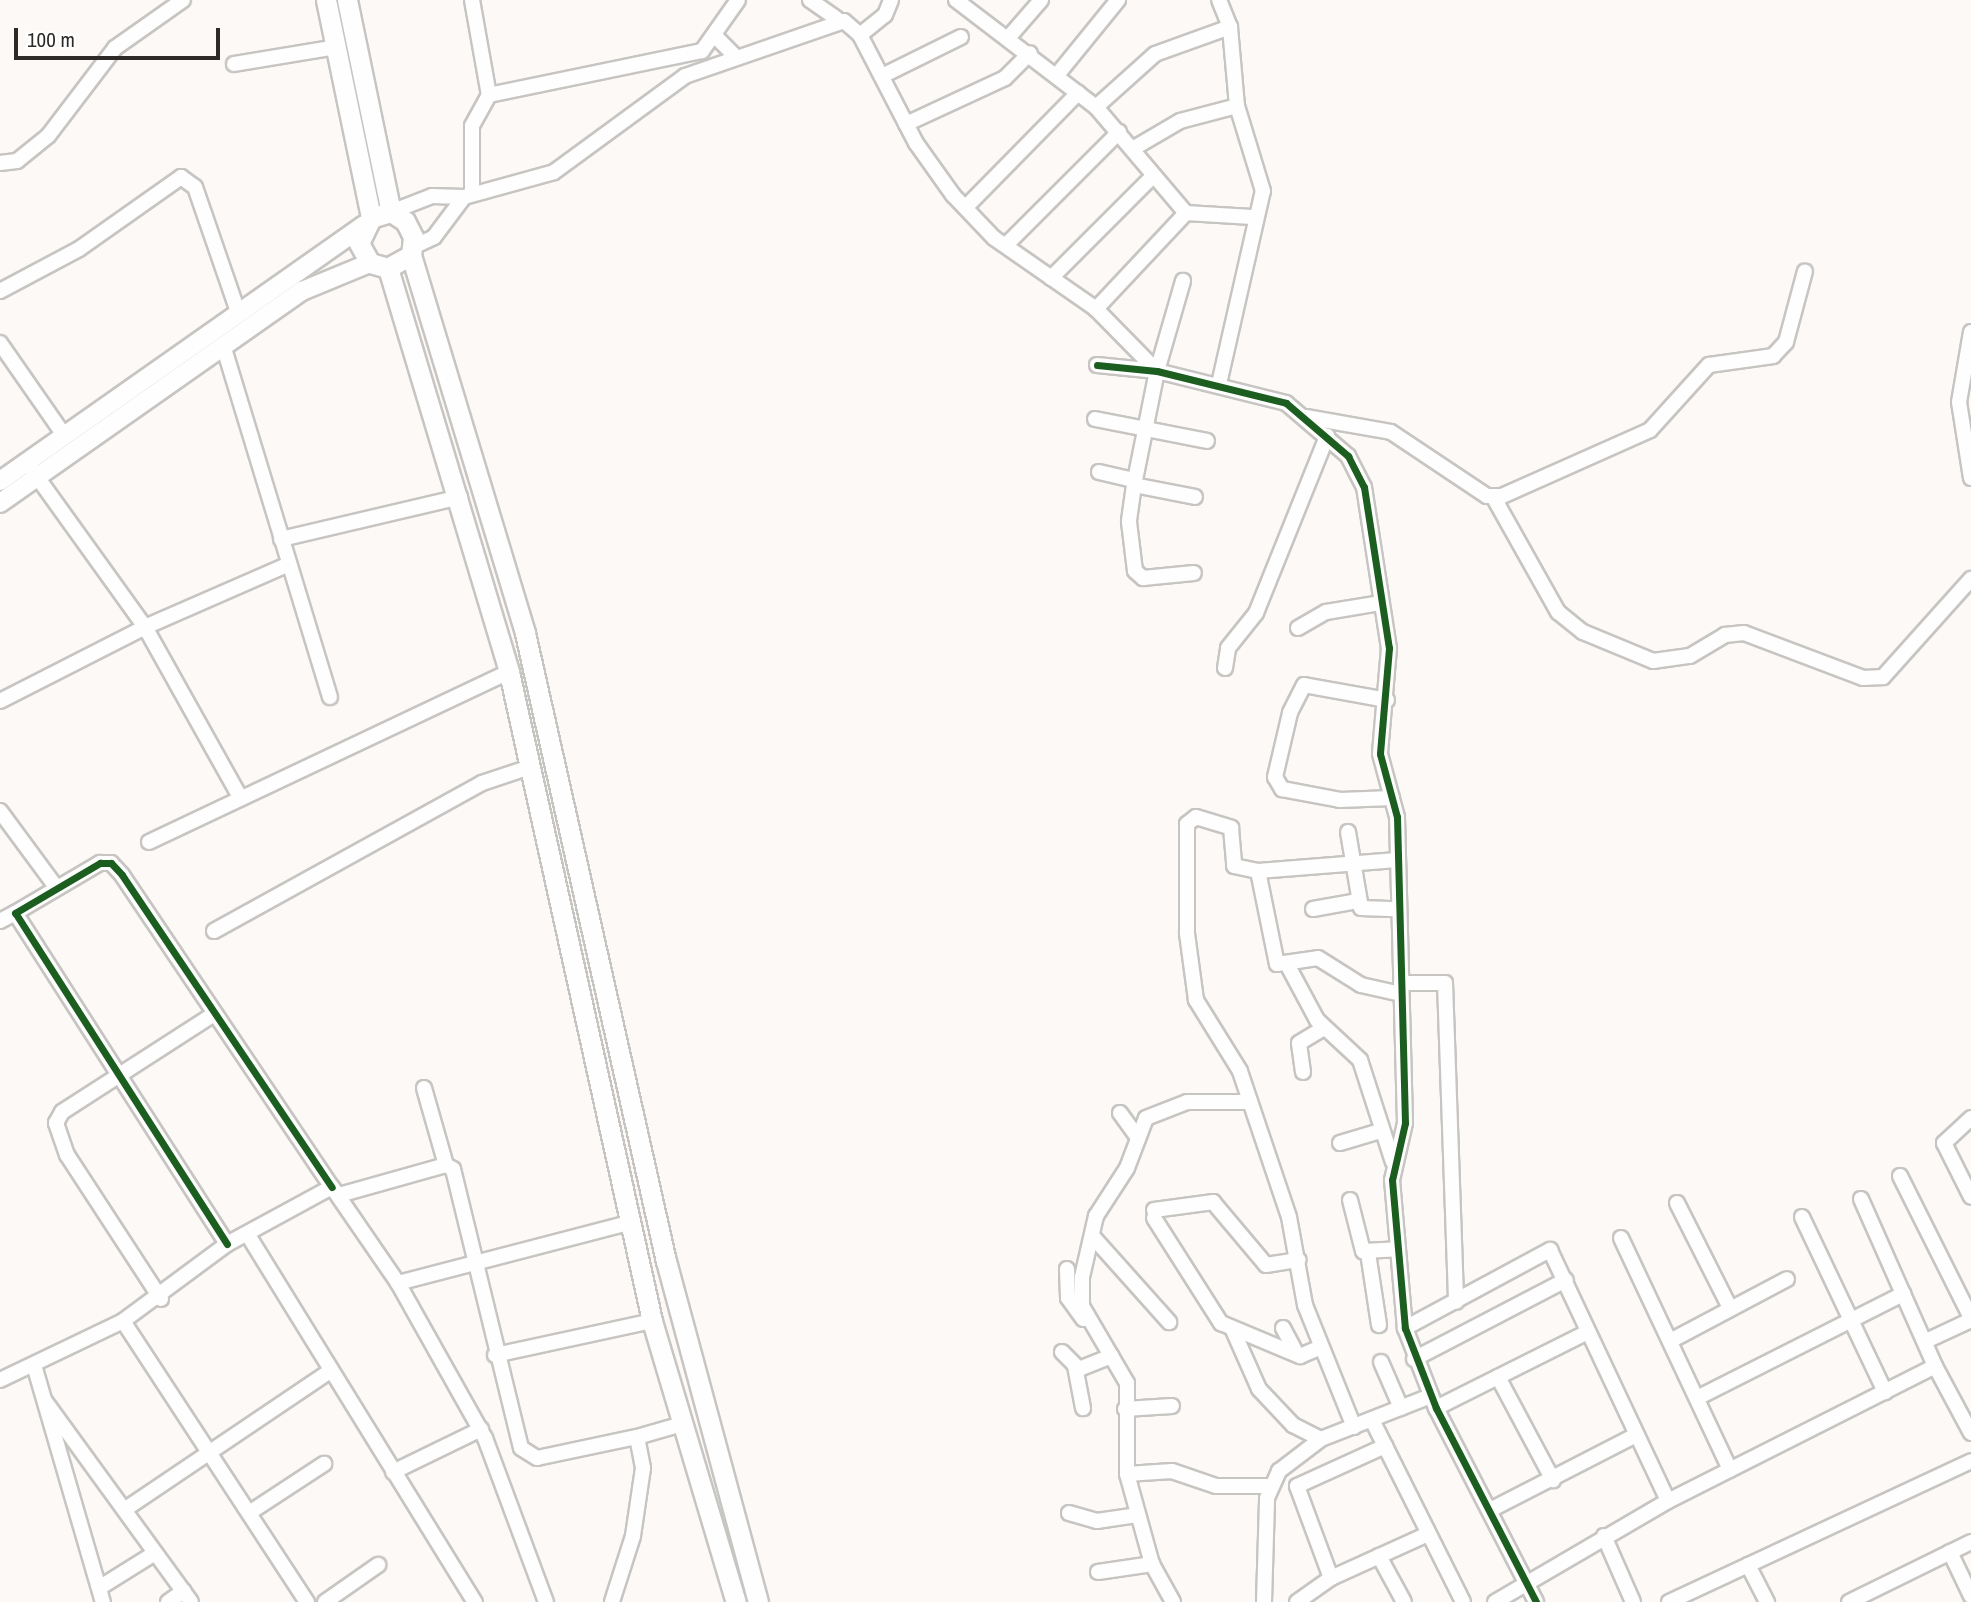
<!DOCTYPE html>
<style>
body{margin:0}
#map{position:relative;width:1971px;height:1602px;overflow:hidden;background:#fcf9f6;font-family:"Archivo Narrow",sans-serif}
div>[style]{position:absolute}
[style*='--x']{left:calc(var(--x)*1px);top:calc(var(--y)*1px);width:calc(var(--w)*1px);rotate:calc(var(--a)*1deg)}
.roads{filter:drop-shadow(2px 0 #c7c5c2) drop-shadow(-2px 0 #c7c5c2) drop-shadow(0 2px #c7c5c2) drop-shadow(0 -2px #c7c5c2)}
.minor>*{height:14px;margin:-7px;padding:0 7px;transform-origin:7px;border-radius:7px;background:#fffefe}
.tertiary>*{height:18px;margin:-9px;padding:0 9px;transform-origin:9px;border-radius:9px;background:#fffefe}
.secondary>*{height:19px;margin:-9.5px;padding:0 9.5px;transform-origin:9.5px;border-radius:9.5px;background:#fffefe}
.cycleway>*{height:7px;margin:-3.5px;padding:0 3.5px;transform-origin:3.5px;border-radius:3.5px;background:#1b5e20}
span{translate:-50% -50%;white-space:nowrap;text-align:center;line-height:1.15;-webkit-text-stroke:5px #fff;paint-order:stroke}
.scale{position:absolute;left:14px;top:28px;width:206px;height:32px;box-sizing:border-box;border:4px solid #2d2a27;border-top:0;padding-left:9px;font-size:21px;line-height:24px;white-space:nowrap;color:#2d2a27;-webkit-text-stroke:5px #fff;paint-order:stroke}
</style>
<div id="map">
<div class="roads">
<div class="minor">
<div style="--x:472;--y:0;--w:97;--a:79.9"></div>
<div style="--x:489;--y:95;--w:35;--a:119"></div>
<div style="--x:472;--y:126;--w:68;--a:90"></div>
<div style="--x:810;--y:0;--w:32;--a:35"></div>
<div style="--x:956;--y:0;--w:176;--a:37.4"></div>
<div style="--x:1096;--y:107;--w:139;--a:49.7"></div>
<div style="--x:1186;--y:213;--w:132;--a:133.2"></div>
<div style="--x:714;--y:35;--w:31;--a:45"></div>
<div style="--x:860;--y:35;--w:32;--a:-39"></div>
<div style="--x:885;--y:15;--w:16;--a:-68"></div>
<div style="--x:1009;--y:37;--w:49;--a:-49.1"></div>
<div style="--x:234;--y:64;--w:104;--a:-9.4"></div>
<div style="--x:1057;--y:75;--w:97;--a:-50.9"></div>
<div style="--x:882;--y:76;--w:88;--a:-26.3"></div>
<div style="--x:489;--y:95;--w:217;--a:-11.7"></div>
<div style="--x:702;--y:51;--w:62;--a:-54.8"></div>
<div style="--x:1096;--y:107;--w:79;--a:-41.9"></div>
<div style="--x:1155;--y:54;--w:80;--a:-19.8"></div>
<div style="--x:906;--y:124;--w:109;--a:-24.9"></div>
<div style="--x:1005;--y:78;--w:35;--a:-45"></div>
<div style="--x:1134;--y:148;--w:53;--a:-30.4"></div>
<div style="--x:1180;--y:121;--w:59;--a:-14.7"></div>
<div style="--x:1237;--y:106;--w:79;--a:-95.1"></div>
<div style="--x:1230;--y:27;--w:29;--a:-112"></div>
<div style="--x:0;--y:163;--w:17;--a:-7"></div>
<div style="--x:17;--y:161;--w:40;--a:-39"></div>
<div style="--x:48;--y:136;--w:111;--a:-52.7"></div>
<div style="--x:115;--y:48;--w:83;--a:-35.2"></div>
<div style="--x:966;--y:207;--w:160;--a:-45.5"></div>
<div style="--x:391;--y:212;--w:44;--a:-21.3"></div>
<div style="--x:432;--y:196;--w:32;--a:2"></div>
<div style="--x:464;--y:197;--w:93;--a:-15.5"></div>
<div style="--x:554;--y:172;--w:162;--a:-36.2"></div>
<div style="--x:685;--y:76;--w:168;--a:-19.1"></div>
<div style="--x:844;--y:21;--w:21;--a:41"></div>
<div style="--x:860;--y:35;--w:122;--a:62.6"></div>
<div style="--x:916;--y:143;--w:64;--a:54.6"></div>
<div style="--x:953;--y:195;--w:59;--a:46.4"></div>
<div style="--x:994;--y:238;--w:124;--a:34.8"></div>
<div style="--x:1096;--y:309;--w:87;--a:45.5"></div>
<div style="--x:1157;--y:371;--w:116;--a:101.4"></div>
<div style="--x:1134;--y:485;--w:62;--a:11.1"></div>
<div style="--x:1186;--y:213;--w:66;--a:3.5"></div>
<div style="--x:1006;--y:245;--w:160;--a:-45"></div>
<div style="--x:413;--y:247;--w:23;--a:-25"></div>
<div style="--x:434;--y:237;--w:50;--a:-53.1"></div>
<div style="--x:1051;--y:278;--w:143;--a:-45"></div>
<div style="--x:0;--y:291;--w:89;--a:-28"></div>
<div style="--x:79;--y:249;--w:125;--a:-35.2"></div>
<div style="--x:181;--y:177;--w:17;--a:36"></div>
<div style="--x:195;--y:187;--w:132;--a:71"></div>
<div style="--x:1971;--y:332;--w:71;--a:99.7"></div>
<div style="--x:1959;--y:402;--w:77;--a:81"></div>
<div style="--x:0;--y:343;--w:112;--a:55.2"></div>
<div style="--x:223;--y:345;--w:368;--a:73.1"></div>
<div style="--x:1097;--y:365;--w:60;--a:5.7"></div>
<div style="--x:1157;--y:371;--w:133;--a:13.9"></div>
<div style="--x:1286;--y:403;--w:82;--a:40.5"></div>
<div style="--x:1348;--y:456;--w:35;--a:63"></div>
<div style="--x:1364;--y:487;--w:163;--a:81.2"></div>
<div style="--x:1389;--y:648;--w:106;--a:94.9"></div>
<div style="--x:1380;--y:754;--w:65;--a:74.9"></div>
<div style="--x:1397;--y:817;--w:306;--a:88.5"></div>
<div style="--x:1405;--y:1123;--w:58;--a:102.8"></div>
<div style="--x:1392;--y:1180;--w:149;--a:85"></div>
<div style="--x:1405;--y:1328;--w:86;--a:68.8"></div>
<div style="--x:1436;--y:1408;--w:218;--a:62.7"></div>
<div style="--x:1157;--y:371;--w:94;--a:-73.9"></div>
<div style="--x:1219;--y:384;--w:198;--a:-77.2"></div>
<div style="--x:1263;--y:191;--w:89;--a:-107"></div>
<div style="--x:1306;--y:417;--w:86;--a:10"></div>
<div style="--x:1391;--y:432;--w:115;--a:33.7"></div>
<div style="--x:1487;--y:496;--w:15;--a:0"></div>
<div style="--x:1502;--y:496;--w:162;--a:-24"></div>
<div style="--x:1650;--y:430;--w:88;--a:-47.8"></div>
<div style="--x:1709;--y:365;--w:65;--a:-8"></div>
<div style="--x:1773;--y:356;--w:19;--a:-47"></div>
<div style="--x:1786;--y:342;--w:73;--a:-75"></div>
<div style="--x:1095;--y:419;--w:114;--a:11.1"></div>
<div style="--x:1099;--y:472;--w:37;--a:13"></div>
<div style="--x:1134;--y:485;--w:37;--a:98"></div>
<div style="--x:1129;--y:522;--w:49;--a:83"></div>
<div style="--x:1135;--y:571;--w:11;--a:41"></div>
<div style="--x:1143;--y:578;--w:51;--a:-5.6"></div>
<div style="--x:1494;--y:498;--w:131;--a:60.7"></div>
<div style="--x:1558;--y:612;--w:32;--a:39"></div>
<div style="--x:1583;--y:632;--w:76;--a:22.5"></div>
<div style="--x:1653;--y:661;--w:37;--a:-8"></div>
<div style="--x:1690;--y:656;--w:41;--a:-31"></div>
<div style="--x:1725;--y:635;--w:19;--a:-6"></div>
<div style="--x:1744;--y:633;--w:127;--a:20.7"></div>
<div style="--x:1863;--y:678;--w:20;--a:-3"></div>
<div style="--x:1883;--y:677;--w:132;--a:-48.1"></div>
<div style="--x:281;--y:539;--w:184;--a:-13.2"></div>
<div style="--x:1298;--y:628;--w:32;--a:-30"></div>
<div style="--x:1326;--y:612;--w:56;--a:-9.3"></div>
<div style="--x:1225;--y:668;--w:20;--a:-81"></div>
<div style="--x:1228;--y:648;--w:45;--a:-51.3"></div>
<div style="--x:1256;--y:613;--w:191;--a:-68.1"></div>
<div style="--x:1387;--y:700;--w:84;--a:-169.8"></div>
<div style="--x:1304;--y:685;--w:31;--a:117"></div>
<div style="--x:1290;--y:713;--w:66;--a:103.2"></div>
<div style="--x:1275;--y:777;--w:14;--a:60"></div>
<div style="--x:1282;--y:789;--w:59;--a:10.7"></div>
<div style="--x:1340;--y:800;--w:52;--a:-2.2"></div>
<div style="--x:0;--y:701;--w:163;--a:-27"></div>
<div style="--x:145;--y:627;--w:193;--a:-125.7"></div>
<div style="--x:240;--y:797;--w:195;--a:-119.2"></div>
<div style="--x:145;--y:627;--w:157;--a:-23.6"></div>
<div style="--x:0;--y:811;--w:94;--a:53.6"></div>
<div style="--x:1348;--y:832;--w:77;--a:80.3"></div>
<div style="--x:1361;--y:908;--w:36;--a:2"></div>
<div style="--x:149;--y:842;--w:398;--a:-25.3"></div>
<div style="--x:1258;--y:871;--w:139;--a:-4.5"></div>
<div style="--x:1313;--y:909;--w:46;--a:-10.1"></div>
<div style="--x:0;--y:921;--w:17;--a:-28"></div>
<div style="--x:214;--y:931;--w:306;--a:-28.9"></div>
<div style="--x:482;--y:783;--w:51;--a:-18.4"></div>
<div style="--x:1287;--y:964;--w:64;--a:61.8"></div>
<div style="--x:1317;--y:1020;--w:59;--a:42.9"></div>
<div style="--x:1360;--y:1060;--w:107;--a:72.1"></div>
<div style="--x:1401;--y:983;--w:44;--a:0"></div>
<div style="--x:1445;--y:983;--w:319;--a:88"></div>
<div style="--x:1303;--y:1072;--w:29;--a:-98"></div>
<div style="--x:1299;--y:1043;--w:29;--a:-31"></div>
<div style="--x:424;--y:1088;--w:80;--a:74.1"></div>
<div style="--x:1120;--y:1113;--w:31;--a:54"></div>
<div style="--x:1971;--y:1118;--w:37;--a:137"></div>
<div style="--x:1944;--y:1143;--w:60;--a:63.4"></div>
<div style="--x:1340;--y:1143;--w:42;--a:-16.7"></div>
<div style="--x:1900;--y:1176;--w:159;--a:63.4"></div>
<div style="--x:339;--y:1195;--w:111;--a:-15.7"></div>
<div style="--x:446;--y:1165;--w:8;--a:30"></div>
<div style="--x:453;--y:1169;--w:287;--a:76.3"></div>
<div style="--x:521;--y:1448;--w:19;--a:32"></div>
<div style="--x:537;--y:1458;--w:102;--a:-11.9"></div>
<div style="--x:637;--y:1437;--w:32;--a:79"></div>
<div style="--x:643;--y:1468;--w:69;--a:98.4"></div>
<div style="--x:633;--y:1536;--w:69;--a:107.7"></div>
<div style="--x:1861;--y:1199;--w:183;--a:66.1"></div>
<div style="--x:1350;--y:1200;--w:53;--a:75.7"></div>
<div style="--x:1363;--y:1251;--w:35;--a:-3"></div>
<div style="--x:1677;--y:1203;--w:118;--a:63.2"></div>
<div style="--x:1154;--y:1210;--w:60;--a:-7.7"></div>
<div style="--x:1213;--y:1202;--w:82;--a:49.9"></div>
<div style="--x:1266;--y:1265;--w:33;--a:-9"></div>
<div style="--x:1802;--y:1217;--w:194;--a:64.6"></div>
<div style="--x:1154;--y:1218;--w:125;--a:57.5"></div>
<div style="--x:1221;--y:1323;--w:86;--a:22.7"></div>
<div style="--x:1300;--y:1356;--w:23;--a:-23"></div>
<div style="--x:248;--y:1235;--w:432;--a:58.3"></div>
<div style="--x:1094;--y:1238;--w:113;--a:48.2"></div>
<div style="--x:1621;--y:1238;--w:256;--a:64.8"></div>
<div style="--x:227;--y:1244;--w:393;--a:-122.6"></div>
<div style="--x:15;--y:913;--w:99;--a:-30.5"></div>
<div style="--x:100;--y:863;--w:11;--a:0"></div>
<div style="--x:111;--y:863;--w:16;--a:47"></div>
<div style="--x:122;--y:875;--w:376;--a:56.1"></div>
<div style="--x:1368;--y:1253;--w:73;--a:81.3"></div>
<div style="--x:1067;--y:1269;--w:29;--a:88"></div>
<div style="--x:1068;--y:1298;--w:26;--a:54"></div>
<div style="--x:398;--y:1283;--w:242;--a:-14.6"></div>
<div style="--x:161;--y:1299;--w:172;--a:-123.1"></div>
<div style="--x:67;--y:1155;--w:34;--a:-109"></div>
<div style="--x:56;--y:1123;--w:13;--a:-61"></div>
<div style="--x:62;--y:1112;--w:177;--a:-32.8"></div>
<div style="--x:123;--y:1321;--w:336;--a:56.8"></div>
<div style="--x:1232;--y:1328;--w:67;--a:66.1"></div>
<div style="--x:1259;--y:1389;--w:50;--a:46.6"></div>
<div style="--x:1293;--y:1425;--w:31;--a:27"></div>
<div style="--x:1283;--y:1328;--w:24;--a:62"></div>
<div style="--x:1405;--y:1328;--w:165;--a:-28.3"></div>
<div style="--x:1550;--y:1250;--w:277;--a:64.8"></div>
<div style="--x:1672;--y:1340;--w:130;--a:-27.9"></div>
<div style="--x:1926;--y:1341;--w:50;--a:-25"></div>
<div style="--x:1062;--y:1352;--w:24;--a:45"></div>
<div style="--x:1079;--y:1369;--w:35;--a:-22"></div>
<div style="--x:495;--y:1355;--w:161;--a:-12.2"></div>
<div style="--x:1414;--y:1359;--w:171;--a:-27.5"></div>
<div style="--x:1381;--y:1362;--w:50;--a:66.5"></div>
<div style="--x:34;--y:1365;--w:247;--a:73.8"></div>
<div style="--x:1075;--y:1366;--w:43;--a:79.2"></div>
<div style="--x:1498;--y:1377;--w:117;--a:61.9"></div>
<div style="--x:0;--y:1380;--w:136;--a:-25.6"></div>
<div style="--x:123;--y:1321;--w:129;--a:-36.5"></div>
<div style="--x:227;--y:1244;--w:119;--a:-28.5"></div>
<div style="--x:332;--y:1187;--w:116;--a:55.5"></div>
<div style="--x:398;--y:1283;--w:178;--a:60.7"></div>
<div style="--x:485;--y:1438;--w:175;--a:69.6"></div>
<div style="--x:1699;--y:1397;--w:229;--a:-26.8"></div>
<div style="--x:45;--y:1401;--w:248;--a:54"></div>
<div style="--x:1436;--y:1408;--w:168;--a:-26.6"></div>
<div style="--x:1125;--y:1409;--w:47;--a:-3.7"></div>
<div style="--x:1372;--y:1420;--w:203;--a:63.4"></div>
<div style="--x:1354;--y:1427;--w:131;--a:-111.9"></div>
<div style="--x:1305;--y:1305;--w:89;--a:-100.3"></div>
<div style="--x:1289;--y:1217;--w:154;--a:-108.6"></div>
<div style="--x:1240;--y:1071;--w:84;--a:-121.8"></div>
<div style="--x:1196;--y:1000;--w:68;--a:-97.7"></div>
<div style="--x:1187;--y:933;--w:109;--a:-90"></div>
<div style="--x:1187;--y:824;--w:11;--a:-38"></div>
<div style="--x:1196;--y:817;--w:37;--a:17"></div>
<div style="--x:1231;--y:828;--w:38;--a:85"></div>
<div style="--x:1234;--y:866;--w:25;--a:12"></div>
<div style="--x:1258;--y:871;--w:95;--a:78.5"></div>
<div style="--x:1277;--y:964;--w:41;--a:-8.3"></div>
<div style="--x:1318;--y:958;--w:51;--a:32.1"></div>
<div style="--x:1361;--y:985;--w:41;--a:12.7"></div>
<div style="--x:637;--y:1437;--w:47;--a:-16.1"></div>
<div style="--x:393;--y:1472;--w:98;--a:-26"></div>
<div style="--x:1127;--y:1474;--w:45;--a:-3.8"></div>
<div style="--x:1172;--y:1471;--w:46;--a:18.8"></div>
<div style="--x:1216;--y:1486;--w:53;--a:0"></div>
<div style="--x:127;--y:1508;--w:245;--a:-34"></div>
<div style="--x:1492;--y:1509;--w:162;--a:-27.2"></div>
<div style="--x:249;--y:1513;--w:90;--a:-33.2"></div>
<div style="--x:1069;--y:1513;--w:29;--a:16"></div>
<div style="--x:1097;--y:1521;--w:40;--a:-8.5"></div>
<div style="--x:1604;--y:1536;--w:72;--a:66.3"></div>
<div style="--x:1950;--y:1552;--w:49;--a:64.5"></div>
<div style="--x:1379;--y:1556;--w:52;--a:61.5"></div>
<div style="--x:1748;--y:1565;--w:42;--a:62.8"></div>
<div style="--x:1098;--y:1572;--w:55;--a:-8.4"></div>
<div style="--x:1331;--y:1578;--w:98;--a:-110.3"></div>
<div style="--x:1297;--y:1486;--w:97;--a:-24.4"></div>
<div style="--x:99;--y:1588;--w:66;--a:-32"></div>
<div style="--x:168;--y:1602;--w:19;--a:-35"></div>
<div style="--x:325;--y:1602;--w:65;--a:-34.9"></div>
<div style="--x:1173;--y:1602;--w:43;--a:-118.9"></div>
<div style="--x:1152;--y:1564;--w:93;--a:-105.5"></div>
<div style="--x:1127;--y:1474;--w:91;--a:-90"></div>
<div style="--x:1127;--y:1383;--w:89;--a:-120.3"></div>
<div style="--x:1082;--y:1306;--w:29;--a:-90"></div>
<div style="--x:1082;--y:1277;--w:63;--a:-77.1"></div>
<div style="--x:1096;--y:1216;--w:57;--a:-57.1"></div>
<div style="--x:1127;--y:1168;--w:53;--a:-69.2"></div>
<div style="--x:1146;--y:1118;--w:44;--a:-21.3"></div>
<div style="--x:1187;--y:1102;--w:63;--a:0"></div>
<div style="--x:1264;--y:1602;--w:104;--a:-88.3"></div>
<div style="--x:1267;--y:1498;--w:30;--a:-66"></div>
<div style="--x:1279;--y:1471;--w:53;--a:-37.3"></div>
<div style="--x:1321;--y:1439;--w:118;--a:-21.4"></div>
<div style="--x:1297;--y:1602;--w:42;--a:-35.2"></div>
<div style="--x:1331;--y:1578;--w:104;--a:-24.4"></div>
<div style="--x:1495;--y:1602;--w:200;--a:-30.3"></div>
<div style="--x:1668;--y:1501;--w:299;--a:-26.8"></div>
<div style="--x:1935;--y:1366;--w:76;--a:61.8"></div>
<div style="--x:1669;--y:1602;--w:333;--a:-25"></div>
<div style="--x:1849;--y:1602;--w:136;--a:-26.2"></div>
</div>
<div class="tertiary">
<div style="--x:0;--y:481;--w:445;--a:-35.1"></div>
<div style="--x:0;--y:503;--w:369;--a:-35.1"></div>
<div style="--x:302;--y:291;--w:74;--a:-22.4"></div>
</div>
<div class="secondary">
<div style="--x:326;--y:0;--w:223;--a:78.3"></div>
<div style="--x:347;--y:0;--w:217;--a:78.3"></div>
<div style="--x:391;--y:212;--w:17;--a:33"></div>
<div style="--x:405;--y:221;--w:18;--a:63"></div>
<div style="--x:413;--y:237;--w:18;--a:96"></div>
<div style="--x:411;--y:255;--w:26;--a:151"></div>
<div style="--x:388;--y:268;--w:19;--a:-164"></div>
<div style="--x:370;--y:263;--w:23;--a:-119"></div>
<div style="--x:359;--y:243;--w:28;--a:-64"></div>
<div style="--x:371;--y:218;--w:21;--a:-17"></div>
<div style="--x:411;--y:255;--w:395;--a:73.2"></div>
<div style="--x:525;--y:633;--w:644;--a:77.35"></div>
<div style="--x:666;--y:1261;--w:353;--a:74.9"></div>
<div style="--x:388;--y:268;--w:422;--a:73.3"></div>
<div style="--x:509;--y:672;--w:665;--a:77.57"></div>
<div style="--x:652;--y:1321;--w:293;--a:73.4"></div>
</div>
</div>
<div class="cycleway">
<div style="--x:1097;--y:365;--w:60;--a:5.7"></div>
<div style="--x:1157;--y:371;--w:133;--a:13.9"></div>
<div style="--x:1286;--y:403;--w:82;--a:40.5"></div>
<div style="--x:1348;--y:456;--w:35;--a:63"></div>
<div style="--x:1364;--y:487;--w:163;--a:81.2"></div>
<div style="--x:1389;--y:648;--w:106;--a:94.9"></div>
<div style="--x:1380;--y:754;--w:65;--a:74.9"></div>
<div style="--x:1397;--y:817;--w:306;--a:88.5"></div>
<div style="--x:1405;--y:1123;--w:58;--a:102.8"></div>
<div style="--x:1392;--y:1180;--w:149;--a:85"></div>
<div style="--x:1405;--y:1328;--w:86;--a:68.8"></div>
<div style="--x:1436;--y:1408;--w:218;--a:62.7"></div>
<div style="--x:227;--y:1244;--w:393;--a:-122.6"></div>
<div style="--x:15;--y:913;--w:99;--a:-30.5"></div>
<div style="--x:100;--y:863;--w:11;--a:0"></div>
<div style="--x:111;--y:863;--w:16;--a:47"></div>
<div style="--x:122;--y:875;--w:376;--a:56.1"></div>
</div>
<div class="scale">100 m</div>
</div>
